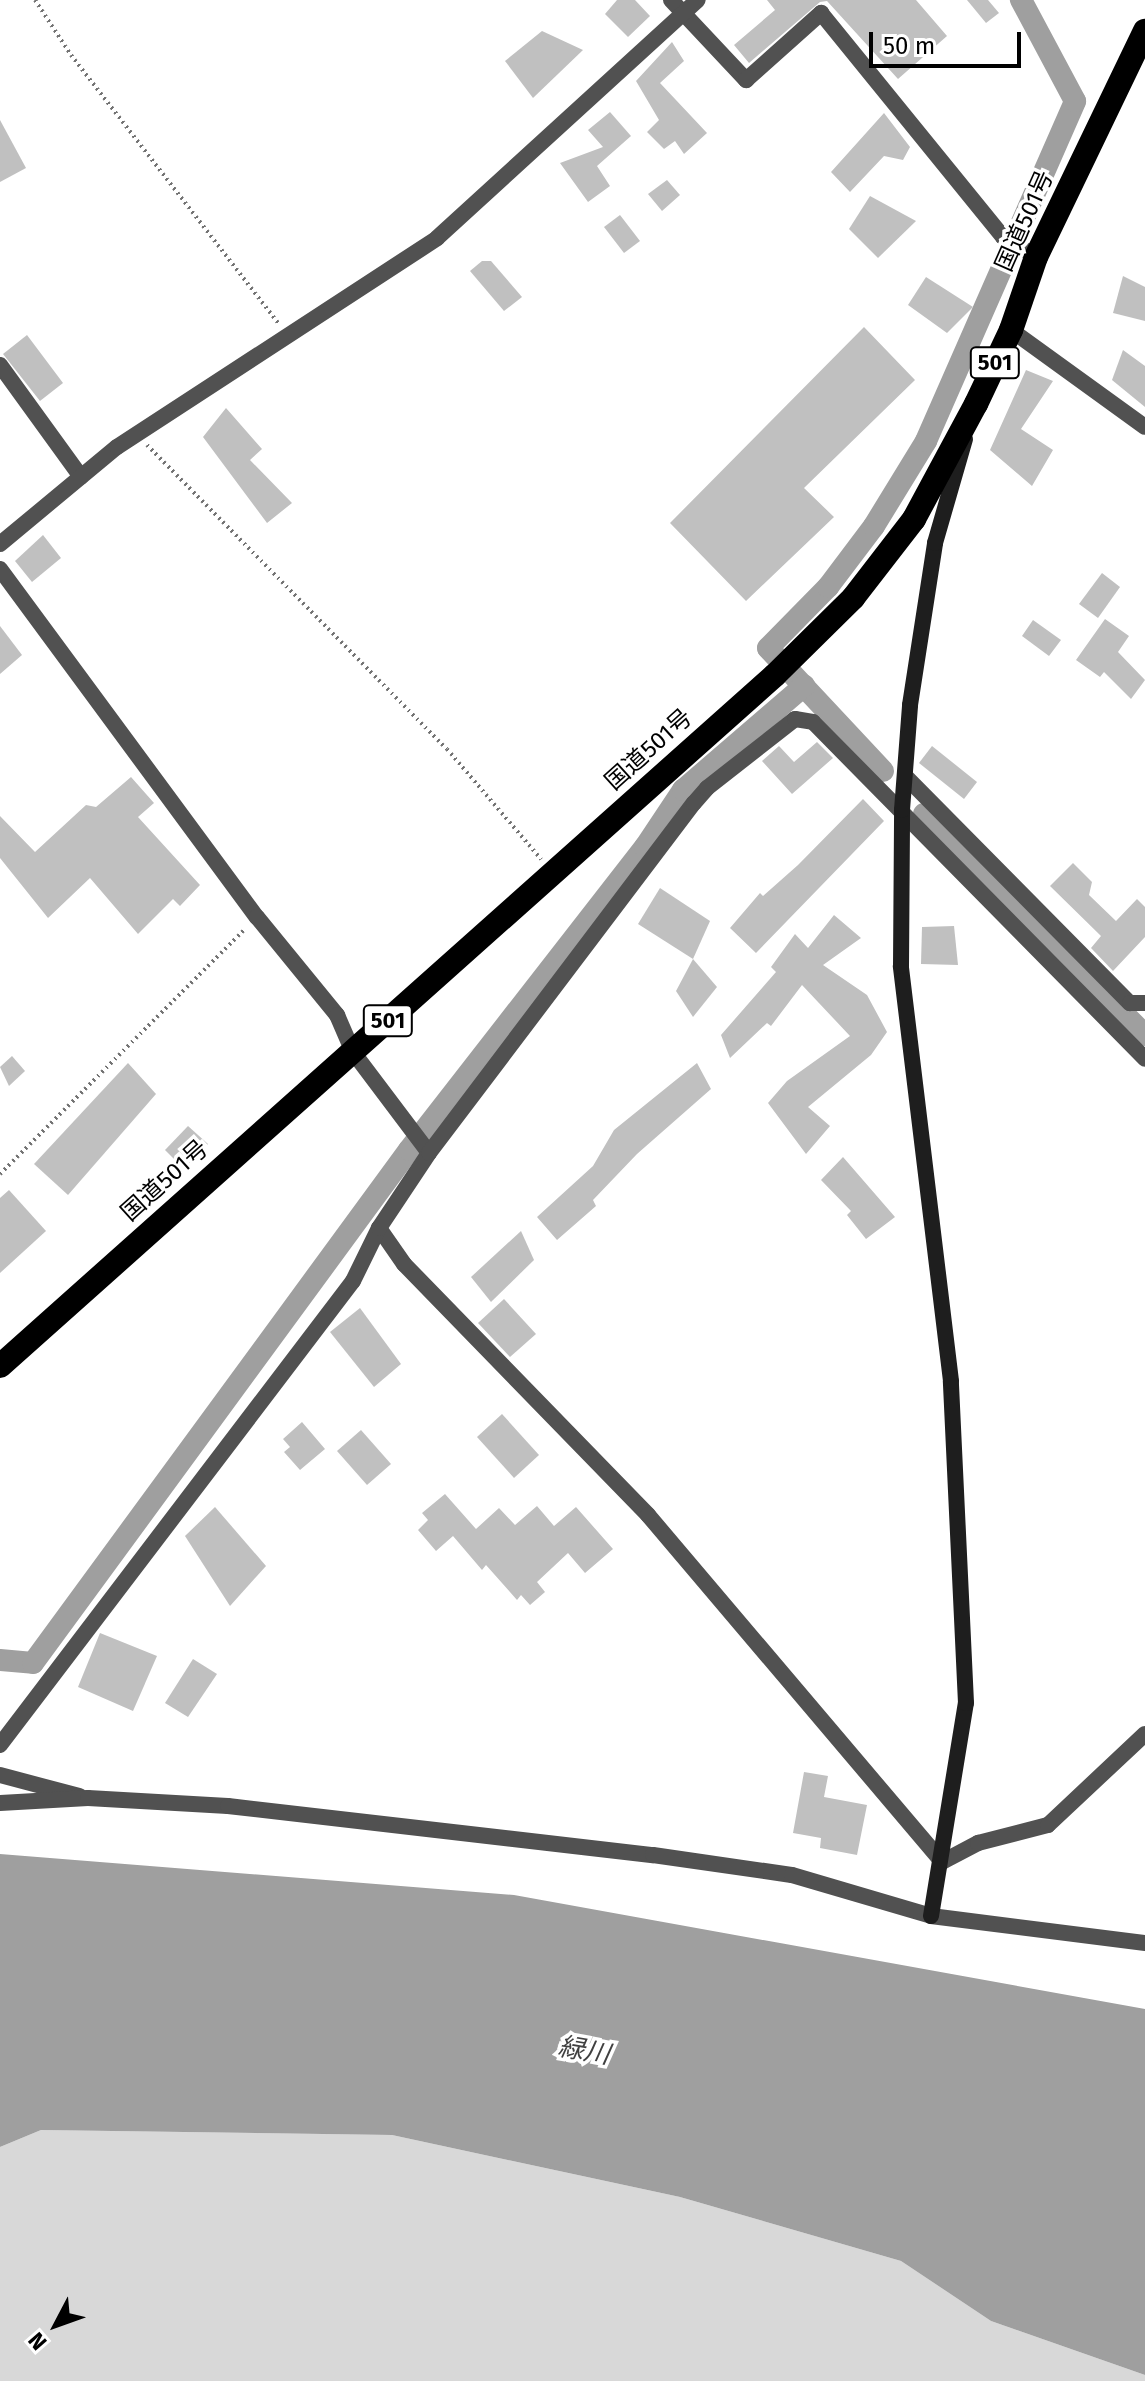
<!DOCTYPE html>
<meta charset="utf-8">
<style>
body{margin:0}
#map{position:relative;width:1145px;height:2381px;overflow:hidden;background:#fff;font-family:"Fira Sans","Noto Sans JP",sans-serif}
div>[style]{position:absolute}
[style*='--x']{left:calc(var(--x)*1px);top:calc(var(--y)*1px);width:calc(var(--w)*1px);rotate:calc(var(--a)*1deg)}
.green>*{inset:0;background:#d8d8d8}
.water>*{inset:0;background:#9f9f9f}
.canal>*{height:22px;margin:-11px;padding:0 11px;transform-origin:11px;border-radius:11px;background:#9f9f9f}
.building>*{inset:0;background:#c0c0c0}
.path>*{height:4px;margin-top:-2px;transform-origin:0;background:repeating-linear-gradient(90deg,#737373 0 2px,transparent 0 6px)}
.street>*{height:16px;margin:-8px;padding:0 8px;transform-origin:8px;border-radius:8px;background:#515151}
.secondary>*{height:16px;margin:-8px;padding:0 8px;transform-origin:8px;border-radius:8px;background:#1e1e1e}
.highway>*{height:24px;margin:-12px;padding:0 12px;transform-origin:12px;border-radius:12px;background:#000}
span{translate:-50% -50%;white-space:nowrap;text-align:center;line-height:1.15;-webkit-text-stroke:7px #fff;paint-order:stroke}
.shield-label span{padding:2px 6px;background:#fff;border:2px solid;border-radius:6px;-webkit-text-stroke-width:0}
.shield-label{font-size:22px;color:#000;font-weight:700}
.street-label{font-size:24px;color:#000}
.water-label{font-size:26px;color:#404040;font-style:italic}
.north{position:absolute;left:16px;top:2285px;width:80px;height:80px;-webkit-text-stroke:6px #fff;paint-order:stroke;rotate:229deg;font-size:22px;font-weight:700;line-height:32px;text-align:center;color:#000}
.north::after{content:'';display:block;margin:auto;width:28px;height:36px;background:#000;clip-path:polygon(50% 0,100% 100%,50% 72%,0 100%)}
.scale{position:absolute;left:869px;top:32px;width:152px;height:36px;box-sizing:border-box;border:4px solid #000;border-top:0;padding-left:10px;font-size:24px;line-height:28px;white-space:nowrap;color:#000;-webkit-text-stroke:6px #fff;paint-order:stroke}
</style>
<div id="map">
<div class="green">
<div style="clip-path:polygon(41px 2130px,392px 2135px,680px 2197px,901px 2261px,991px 2321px,1145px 2375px,1145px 2381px,0 2381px,0 2147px)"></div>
</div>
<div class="water">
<div style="clip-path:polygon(0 1854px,514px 1895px,1145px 2009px,1145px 2375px,991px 2321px,901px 2261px,680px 2197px,392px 2135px,41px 2130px,0 2147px)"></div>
</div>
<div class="canal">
<div style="--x:883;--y:771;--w:168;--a:-133.1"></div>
<div style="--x:768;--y:648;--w:86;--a:-45.5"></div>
<div style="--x:828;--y:587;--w:76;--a:-53"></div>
<div style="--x:874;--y:526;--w:100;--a:-58.5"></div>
<div style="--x:926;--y:441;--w:371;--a:-66.3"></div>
<div style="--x:1075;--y:101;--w:115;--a:-118.1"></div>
<div style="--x:924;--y:814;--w:313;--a:45"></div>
<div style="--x:0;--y:1660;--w:33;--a:5"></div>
<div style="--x:33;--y:1663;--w:636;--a:-53.76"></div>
<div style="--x:409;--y:1150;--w:384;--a:-52.1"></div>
<div style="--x:645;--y:847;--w:69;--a:-56.3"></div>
<div style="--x:683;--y:790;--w:160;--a:-40.7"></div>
</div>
<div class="building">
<div style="clip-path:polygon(617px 0,635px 0,650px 16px,628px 37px,605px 14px)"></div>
<div style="clip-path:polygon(767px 0,916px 0,947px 36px,898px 79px,827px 1px,820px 2px,749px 63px,734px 45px,775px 10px)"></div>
<div style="clip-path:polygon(967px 0,988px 0,999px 13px,986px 23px)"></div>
<div style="clip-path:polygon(542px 31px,583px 50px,533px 98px,505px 61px)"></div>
<div style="clip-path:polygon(672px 42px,684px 61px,660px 83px,707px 133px,684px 154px,675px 141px,664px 149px,647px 132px,659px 120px,636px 81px)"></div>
<div style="clip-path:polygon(610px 112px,631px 136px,597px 166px,610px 186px,588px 202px,560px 163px,603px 147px,588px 130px)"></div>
<div style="clip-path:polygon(884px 113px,910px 147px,903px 160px,884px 156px,850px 192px,831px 172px)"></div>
<div style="clip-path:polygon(0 120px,26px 168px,0 182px)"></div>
<div style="clip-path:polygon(667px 180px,680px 195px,662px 211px,648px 194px)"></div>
<div style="clip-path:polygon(870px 196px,916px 221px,878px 258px,849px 229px)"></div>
<div style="clip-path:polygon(620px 215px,640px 241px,624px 253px,604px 227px)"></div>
<div style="clip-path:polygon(482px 261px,491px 261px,522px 297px,504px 311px,470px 271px)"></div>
<div style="clip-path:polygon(1123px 276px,1145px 287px,1145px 321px,1113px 313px)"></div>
<div style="clip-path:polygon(926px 277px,973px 307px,947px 333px,908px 305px)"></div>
<div style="clip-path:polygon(864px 327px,915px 380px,804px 488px,834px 517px,746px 601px,670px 523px)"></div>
<div style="clip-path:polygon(27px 335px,63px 383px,40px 401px,3px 354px)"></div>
<div style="clip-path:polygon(1123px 350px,1145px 366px,1145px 407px,1112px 380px)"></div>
<div style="clip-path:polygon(1026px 370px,1053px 381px,1021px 429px,1053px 450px,1032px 486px,990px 450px)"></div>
<div style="clip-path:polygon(226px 408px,262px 449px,250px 460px,292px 503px,267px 523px,203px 437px)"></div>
<div style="clip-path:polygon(43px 535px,61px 558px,32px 582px,15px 561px)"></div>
<div style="clip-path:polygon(1102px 573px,1120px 587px,1098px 618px,1079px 604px)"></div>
<div style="clip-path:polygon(1105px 619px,1129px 636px,1118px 652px,1145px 680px,1131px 699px,1104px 672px,1100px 677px,1076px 660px)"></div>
<div style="clip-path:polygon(1033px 620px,1061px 640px,1049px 656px,1022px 636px)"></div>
<div style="clip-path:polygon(0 626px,22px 655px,0 674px)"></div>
<div style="clip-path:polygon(817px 742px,833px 758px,792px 794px,762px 761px,779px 746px,794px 762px)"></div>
<div style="clip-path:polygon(932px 746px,977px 782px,964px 799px,919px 763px)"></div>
<div style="clip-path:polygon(131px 777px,154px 803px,138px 817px,200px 885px,180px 906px,173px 899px,138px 934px,90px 878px,48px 918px,0 858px,0 816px,35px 852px,86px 805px,96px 807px)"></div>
<div style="clip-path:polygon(863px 799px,884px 821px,756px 953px,730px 928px,760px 893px,763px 896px,798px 865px)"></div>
<div style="clip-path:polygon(1073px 863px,1092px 882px,1089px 895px,1116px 921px,1137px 899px,1145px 907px,1145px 937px,1113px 971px,1091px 948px,1101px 936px,1050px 886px)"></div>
<div style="clip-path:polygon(660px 888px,710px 921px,693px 959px,638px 924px)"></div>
<div style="clip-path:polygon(834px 915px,861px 938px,823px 965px,867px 995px,887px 1032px,871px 1055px,808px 1107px,830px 1126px,806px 1154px,768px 1103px,787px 1081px,850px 1036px,802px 985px,771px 1026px,767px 1023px,730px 1058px,721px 1035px,776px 972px,771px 967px,795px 934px,808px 948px)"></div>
<div style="clip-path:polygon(954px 926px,958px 965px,921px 964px,922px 927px)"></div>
<div style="clip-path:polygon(693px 959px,717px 987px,693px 1017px,676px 991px)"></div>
<div style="clip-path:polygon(12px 1056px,25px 1071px,9px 1086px,0 1067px)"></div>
<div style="clip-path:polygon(128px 1063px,156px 1094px,68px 1195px,34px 1164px)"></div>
<div style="clip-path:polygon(697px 1063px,711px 1089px,637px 1154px,593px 1200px,596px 1206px,557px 1240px,537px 1217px,593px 1166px,614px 1130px)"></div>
<div style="clip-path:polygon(188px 1126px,208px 1144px,184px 1169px,165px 1150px)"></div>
<div style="clip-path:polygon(843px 1157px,895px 1217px,866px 1239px,847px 1215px,851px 1211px,821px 1180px)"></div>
<div style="clip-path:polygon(9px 1190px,46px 1231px,0 1273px,0 1198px)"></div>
<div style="clip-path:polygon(521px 1231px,534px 1260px,491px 1302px,471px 1277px)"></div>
<div style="clip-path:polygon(504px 1299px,536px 1334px,510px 1357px,478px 1323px)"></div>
<div style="clip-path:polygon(360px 1308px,401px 1364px,374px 1387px,330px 1332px)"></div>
<div style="clip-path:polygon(502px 1414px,539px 1455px,514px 1478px,477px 1437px)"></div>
<div style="clip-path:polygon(302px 1422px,325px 1449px,300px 1470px,284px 1452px,290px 1447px,283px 1439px)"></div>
<div style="clip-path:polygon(361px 1430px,391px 1464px,367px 1485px,337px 1451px)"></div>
<div style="clip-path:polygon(445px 1494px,476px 1529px,499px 1508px,515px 1525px,537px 1506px,554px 1526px,576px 1507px,613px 1549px,585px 1573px,568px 1553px,537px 1582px,545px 1592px,530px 1605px,521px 1595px,517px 1600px,486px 1565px,482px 1570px,453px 1536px,436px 1551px,418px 1530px,428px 1520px,422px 1513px)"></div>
<div style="clip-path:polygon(215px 1507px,266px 1566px,230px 1606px,185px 1536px)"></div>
<div style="clip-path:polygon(100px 1633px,157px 1656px,133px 1711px,78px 1687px)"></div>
<div style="clip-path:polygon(193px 1659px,217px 1674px,188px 1717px,165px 1703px)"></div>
<div style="clip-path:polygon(804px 1772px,828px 1776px,824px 1797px,867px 1805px,857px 1855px,820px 1848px,821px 1838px,793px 1833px)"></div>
</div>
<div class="path">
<div style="--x:35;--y:0;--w:66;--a:56.8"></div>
<div style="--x:71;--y:55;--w:340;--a:52.3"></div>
<div style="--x:147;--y:445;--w:427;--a:45.4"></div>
<div style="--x:447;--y:749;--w:145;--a:49.5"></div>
<div style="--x:0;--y:1174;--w:346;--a:-45"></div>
</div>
<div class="street">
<div style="--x:671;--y:0;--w:110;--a:46.8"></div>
<div style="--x:746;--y:80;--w:101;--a:-41.8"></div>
<div style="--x:821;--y:13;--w:289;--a:50.9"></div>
<div style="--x:1003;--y:237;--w:39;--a:31"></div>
<div style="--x:1011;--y:330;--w:165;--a:35.9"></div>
<div style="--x:0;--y:365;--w:138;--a:54.1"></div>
<div style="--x:0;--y:544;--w:152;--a:-39.7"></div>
<div style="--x:117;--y:447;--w:382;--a:-33.1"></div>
<div style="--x:437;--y:238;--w:353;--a:-42.4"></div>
<div style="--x:0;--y:569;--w:433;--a:53.6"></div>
<div style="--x:257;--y:917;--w:127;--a:50.8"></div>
<div style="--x:337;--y:1015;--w:40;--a:66.6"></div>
<div style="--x:353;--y:1052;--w:126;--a:53"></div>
<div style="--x:907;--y:778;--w:317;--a:45.3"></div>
<div style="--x:1130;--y:1003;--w:15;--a:0"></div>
<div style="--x:379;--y:1228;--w:44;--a:55.2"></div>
<div style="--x:404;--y:1264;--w:350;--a:45.8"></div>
<div style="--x:648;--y:1515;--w:455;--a:49.7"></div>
<div style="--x:942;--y:1862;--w:41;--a:-27.8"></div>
<div style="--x:978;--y:1843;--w:72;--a:-14.4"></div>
<div style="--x:1048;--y:1825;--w:133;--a:-43.2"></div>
<div style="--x:0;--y:1745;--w:583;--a:-52.74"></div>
<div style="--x:353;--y:1281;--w:59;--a:-63.9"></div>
<div style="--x:379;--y:1228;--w:90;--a:-56.3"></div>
<div style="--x:429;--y:1153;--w:439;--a:-52.9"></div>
<div style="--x:694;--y:803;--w:20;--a:-49"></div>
<div style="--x:707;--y:788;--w:112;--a:-38.1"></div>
<div style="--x:795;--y:719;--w:18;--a:9"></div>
<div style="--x:813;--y:722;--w:473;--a:45.4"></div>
<div style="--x:0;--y:1775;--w:82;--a:14.9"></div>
<div style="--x:0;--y:1803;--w:88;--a:-3.3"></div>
<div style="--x:88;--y:1798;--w:140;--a:3.3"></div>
<div style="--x:228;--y:1806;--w:428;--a:6.6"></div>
<div style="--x:653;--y:1855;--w:140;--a:8.2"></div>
<div style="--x:792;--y:1875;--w:145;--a:16.4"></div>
<div style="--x:931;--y:1916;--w:216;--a:7.2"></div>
</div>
<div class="secondary">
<div style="--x:931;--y:1916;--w:216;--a:-80.7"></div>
<div style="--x:966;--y:1703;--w:322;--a:-92.7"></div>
<div style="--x:951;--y:1381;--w:418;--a:-96.9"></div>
<div style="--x:901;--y:966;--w:156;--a:-89.6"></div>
<div style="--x:902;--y:810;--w:105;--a:-85.6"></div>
<div style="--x:910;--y:705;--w:164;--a:-81.2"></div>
<div style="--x:935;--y:543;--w:108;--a:-73.9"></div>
</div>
<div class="highway">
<div style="--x:0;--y:1366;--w:1038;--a:-41.72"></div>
<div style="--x:775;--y:675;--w:110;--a:-44.6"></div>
<div style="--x:853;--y:598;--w:100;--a:-52.3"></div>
<div style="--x:914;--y:519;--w:131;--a:-61.7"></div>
<div style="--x:976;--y:404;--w:82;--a:-64.7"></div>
<div style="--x:1011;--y:330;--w:77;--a:-71.1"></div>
<div style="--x:1036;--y:257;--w:251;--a:-64.3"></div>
</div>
<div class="shield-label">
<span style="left:995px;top:363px">501</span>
<span style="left:388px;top:1021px">501</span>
</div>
<div class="street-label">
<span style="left:1025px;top:221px;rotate:-66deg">国道501号</span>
<span style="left:649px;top:750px;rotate:-42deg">国道501号</span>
<span style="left:165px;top:1181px;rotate:-42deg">国道501号</span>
</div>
<div class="water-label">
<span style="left:584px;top:2051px;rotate:10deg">緑川</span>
</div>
<div class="north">N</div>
<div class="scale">50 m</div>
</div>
